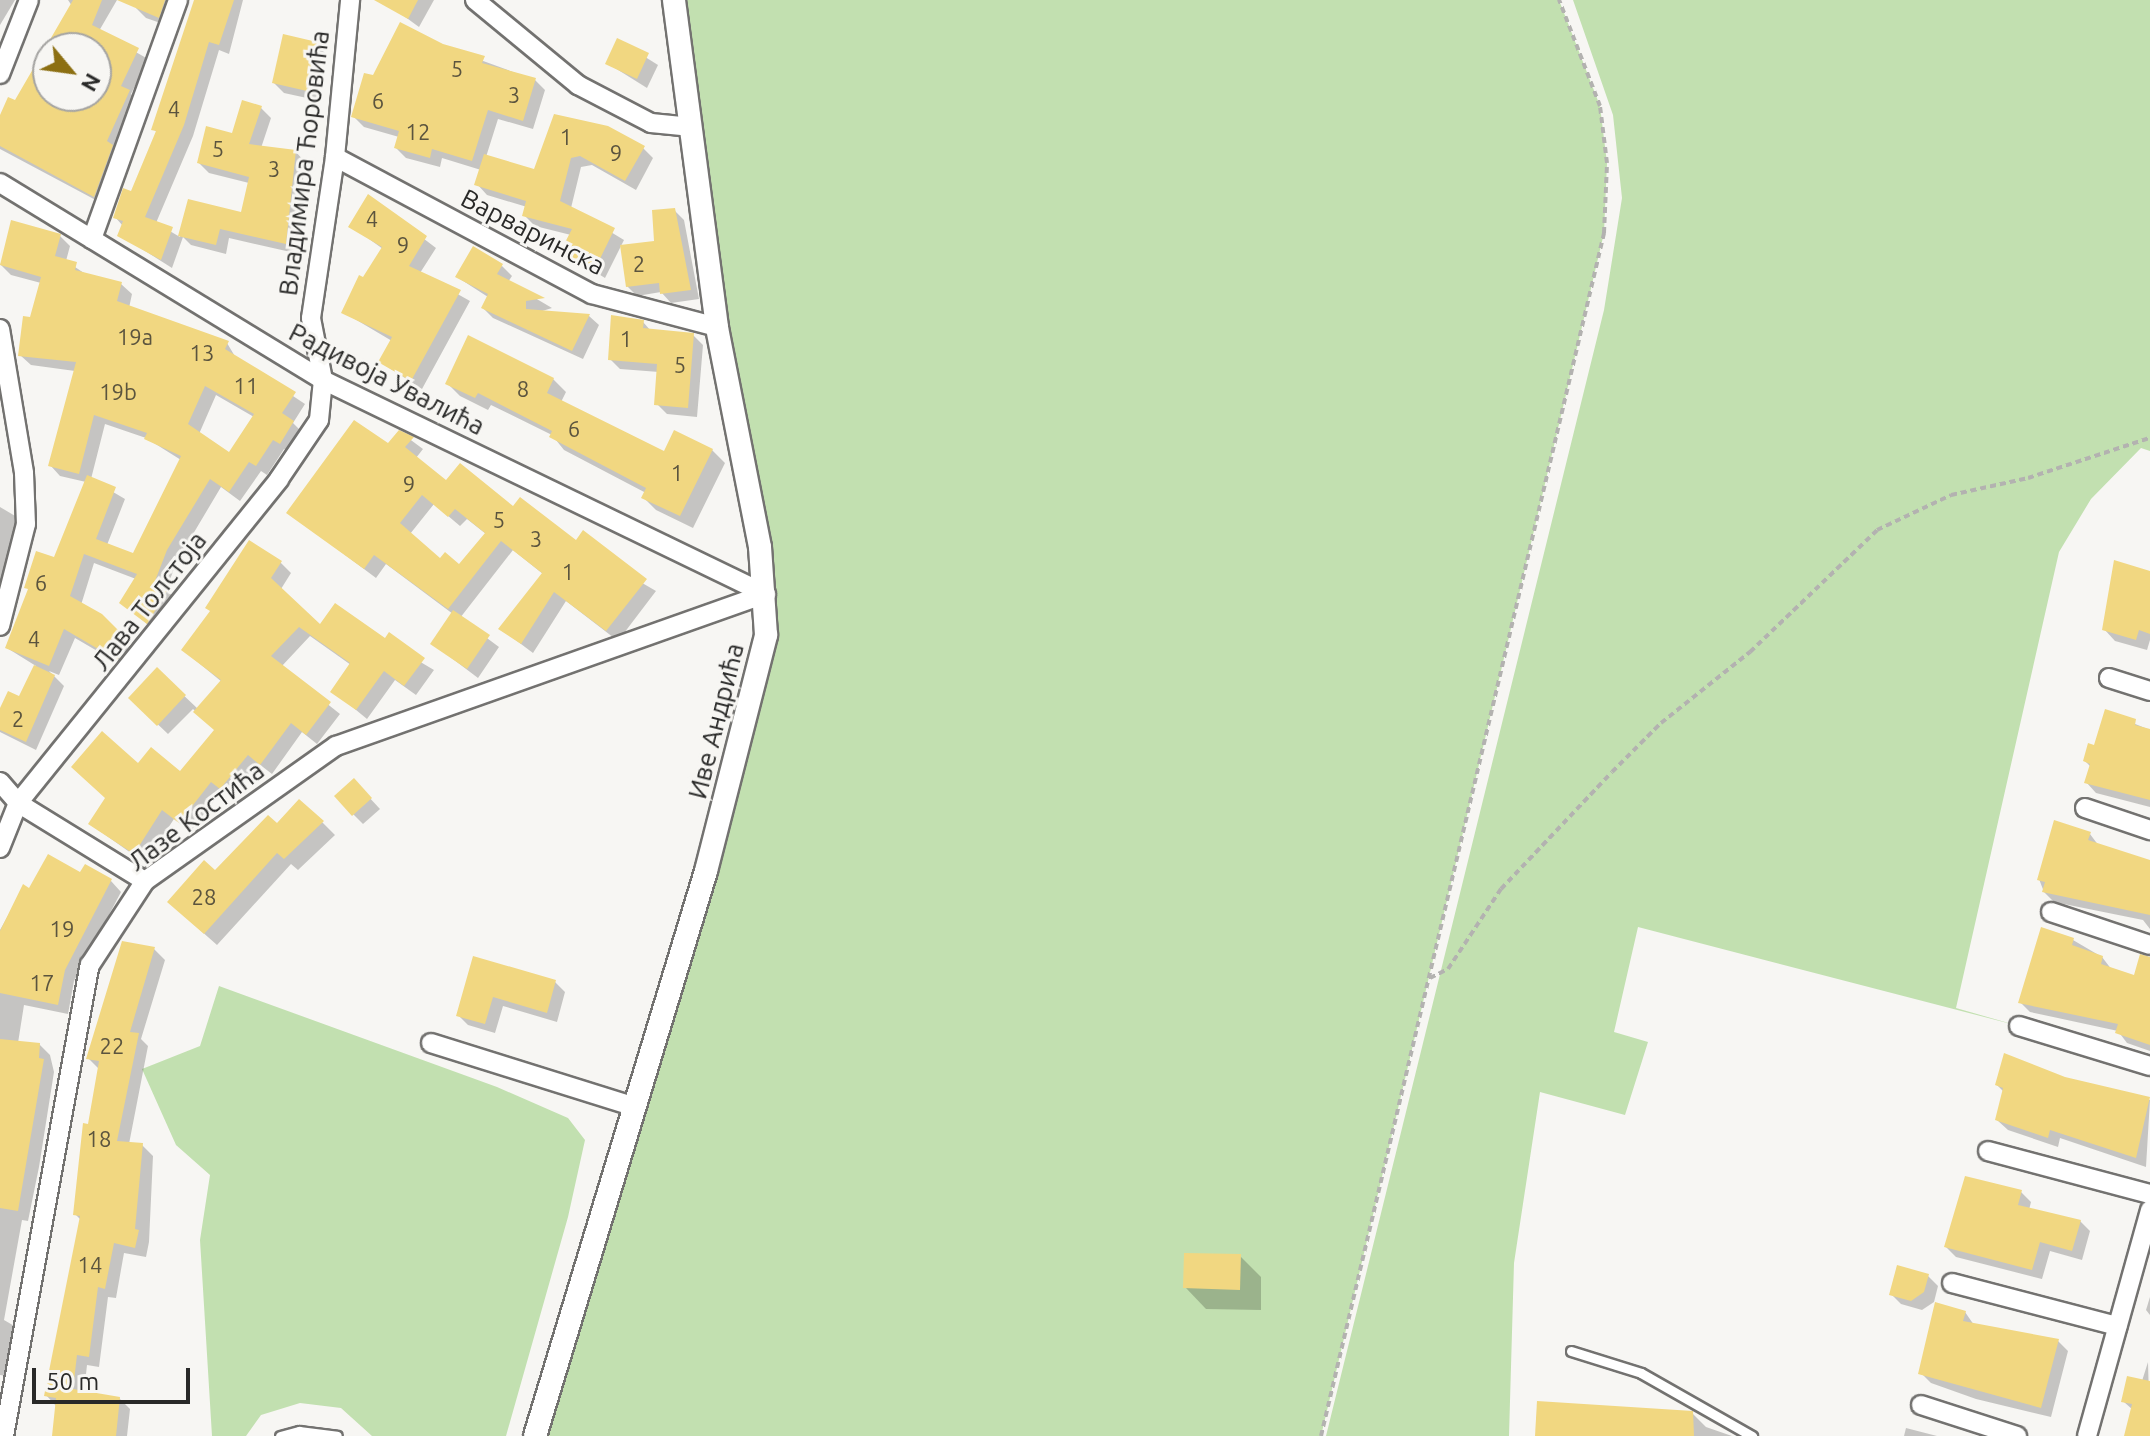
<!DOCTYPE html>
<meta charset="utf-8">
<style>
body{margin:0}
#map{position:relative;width:2150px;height:1436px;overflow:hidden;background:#f7f6f3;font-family:Ubuntu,sans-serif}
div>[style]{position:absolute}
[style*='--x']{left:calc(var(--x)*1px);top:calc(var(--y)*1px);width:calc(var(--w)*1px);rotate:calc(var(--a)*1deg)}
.green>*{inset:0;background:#c2e0b0}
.shadow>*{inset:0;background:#0003}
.building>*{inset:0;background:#f1d781}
.path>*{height:4px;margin-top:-2px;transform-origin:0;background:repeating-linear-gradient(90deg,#b3b2b0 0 6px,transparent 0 10px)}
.roads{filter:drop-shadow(2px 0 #737270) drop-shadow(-2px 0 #737270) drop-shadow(0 2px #737270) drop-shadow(0 -2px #737270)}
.service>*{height:9px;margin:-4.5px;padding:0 4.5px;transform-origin:4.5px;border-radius:4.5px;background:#fff}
.minor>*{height:18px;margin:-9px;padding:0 9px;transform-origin:9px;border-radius:9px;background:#fff}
.tertiary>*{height:22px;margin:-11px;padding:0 11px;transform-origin:11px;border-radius:11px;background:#fff}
span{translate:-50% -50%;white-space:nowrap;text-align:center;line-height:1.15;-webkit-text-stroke:6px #f7f6f3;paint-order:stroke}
.number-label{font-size:22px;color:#5b543e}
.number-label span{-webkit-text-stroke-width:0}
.street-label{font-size:26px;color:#292928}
.north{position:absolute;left:32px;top:32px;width:80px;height:80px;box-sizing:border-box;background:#f7f6f3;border:2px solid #a5a4a2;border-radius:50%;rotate:119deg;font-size:22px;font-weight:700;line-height:32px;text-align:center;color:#292928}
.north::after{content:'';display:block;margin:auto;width:28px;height:36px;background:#8c6f12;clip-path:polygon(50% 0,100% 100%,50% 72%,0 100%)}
.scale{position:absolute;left:32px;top:1368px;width:158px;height:36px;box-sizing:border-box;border:4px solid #292928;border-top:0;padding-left:10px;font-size:24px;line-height:28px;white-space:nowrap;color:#292928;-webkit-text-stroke:6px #f7f6f3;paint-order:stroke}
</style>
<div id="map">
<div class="green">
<div style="clip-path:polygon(674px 0,1559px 0,1600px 106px,1607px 163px,1604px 233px,1321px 1436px,535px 1436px,766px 635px)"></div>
<div style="clip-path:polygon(1573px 0,2150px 0,2150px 451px,2141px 448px,2091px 499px,2059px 552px,1956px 1008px,2019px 1026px,1638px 927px,1614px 1032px,1648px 1042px,1625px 1115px,1540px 1092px,1514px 1263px,1509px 1436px,1326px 1436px,1604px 310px,1622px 198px,1613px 115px)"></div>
<div style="clip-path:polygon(219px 986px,497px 1087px,568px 1118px,585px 1140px,568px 1217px,506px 1436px,372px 1436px,341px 1408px,300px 1403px,261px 1415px,246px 1436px,212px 1436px,200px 1240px,210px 1175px,176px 1145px,142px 1069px,200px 1046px)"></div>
</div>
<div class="shadow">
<div style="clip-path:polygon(0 0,15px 0,0 25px)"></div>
<div style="clip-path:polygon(evenodd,117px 0,99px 31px,148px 59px,131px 94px,139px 102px,105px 205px,0 149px,0 120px,16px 103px,72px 6px,68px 0,117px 0,48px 48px,96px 48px,96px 96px,48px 96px,48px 48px)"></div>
<div style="clip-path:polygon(139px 0,184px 0,169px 26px,146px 18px,136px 8px)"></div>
<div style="clip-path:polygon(196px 0,243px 0,229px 54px,219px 50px,193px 136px,156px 223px,180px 237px,189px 201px,242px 214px,249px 183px,209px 173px,199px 163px,261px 108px,271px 118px,261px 148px,296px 152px,305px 162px,295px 253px,229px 238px,226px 254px,191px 245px,183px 237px,172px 268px,120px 235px,123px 226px,115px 217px,132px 194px,158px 133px,153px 129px)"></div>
<div style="clip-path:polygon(382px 0,434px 0,419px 27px)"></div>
<div style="clip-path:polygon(618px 40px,658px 65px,647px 88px,607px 63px)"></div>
<div style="clip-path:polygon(316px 44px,326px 54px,316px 100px,284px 93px,274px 83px)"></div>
<div style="clip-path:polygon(442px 46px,535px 80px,545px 90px,533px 129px,498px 119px,486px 157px,535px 172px,555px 116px,643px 148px,653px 158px,636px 190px,592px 165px,581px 167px,571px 208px,624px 240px,605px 278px,563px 252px,571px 235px,535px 226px,525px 216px,527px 207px,487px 195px,477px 184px,481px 170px,442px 158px,440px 167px,406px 158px,396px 148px,399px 137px,364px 127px,354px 117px,374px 78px)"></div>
<div style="clip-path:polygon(369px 197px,436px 248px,420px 273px,470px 301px,422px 389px,380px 362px,392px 341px,343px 312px,383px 249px,351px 226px)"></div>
<div style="clip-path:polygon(674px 210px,684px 220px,699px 299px,671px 303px,661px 292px,637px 296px,627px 286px)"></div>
<div style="clip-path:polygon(evenodd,60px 236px,70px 246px,66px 261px,87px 275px,121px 284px,132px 294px,129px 308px,227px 343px,236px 358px,305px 404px,293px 423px,303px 433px,291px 453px,284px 449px,267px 475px,261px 471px,240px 501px,221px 487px,177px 561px,166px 590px,178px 601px,158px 633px,122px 603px,136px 579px,94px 563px,81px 605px,138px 653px,128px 669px,75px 638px,59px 675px,49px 671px,64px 686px,36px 750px,0 732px,0 712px,20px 699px,36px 666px,7px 648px,56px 559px,86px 482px,60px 476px,50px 465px,75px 371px,31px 365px,20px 355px,41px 283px,11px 275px,0 264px,60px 236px,216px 395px,254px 417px,230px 455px,199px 434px,216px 395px,60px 236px,105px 424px,146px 438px,181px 460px,134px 555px,107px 545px,125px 499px,91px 479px,105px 424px)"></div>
<div style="clip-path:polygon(502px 266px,512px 276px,508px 282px,552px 308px,539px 312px,589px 316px,599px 325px,583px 359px,493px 318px,483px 308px,488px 297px,457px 277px)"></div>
<div style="clip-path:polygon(643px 322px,651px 331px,693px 335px,703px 345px,697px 417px,667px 414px,657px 404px,659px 372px,620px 369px,610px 359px)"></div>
<div style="clip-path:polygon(553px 379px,566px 392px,561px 402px,665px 453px,712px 450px,725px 463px,693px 528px,656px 510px,643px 497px,646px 493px,564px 450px,552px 435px,491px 405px,488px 410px,460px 396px,447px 383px)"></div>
<div style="clip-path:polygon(evenodd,400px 432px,423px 449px,416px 458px,447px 482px,513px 508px,656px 591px,618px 641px,566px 601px,533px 653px,501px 629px,543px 574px,513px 550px,460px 618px,499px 647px,478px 678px,433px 644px,453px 614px,386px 564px,376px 578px,289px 513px,389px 446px,400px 432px,434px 504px,460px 526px,467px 519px,486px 534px,459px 567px,440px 560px,410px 534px,434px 504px)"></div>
<div style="clip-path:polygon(0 507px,22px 520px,0 600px)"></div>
<div style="clip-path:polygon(280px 562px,291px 573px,281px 589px,320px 627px,385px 641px,434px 670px,416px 695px,395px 680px,367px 719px,333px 691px,351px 665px,310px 636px,281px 667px,340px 714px,317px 744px,302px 732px,272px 774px,259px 764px,231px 798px,222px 791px,190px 832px,174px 819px,145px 863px,90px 824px,138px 766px,180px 774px,216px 731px,193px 709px,168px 734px,130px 698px,157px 670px,198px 709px,222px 682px,183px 650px)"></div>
<div style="clip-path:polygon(2150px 573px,2150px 640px,2147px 650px,2115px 641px,2104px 629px)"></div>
<div style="clip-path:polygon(2106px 712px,2150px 730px,2150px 807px,2096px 793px,2086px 782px,2091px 767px,2085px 761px,2095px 747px)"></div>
<div style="clip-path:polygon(354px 781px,380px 809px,363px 824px,353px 814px)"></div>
<div style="clip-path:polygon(322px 822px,335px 835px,298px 870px,291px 864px,217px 945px,182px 914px,215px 873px,277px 826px)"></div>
<div style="clip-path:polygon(2090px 834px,2099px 846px,2150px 862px,2150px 929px,2143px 920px,2054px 902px,2044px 892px,2039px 879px)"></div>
<div style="clip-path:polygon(81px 875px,111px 881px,121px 892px,74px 981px,68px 1014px,24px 1005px,18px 1043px,39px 1044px,50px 1055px,54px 1072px,39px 1167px,28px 1221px,22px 1220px,4px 1320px,23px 1331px,14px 1377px,0 1375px,0 930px,24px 887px,30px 890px)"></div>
<div style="clip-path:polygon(2073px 940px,2102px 957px,2112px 970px,2135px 977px,2150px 970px,2150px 1051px,2127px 1043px,2118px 1031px,2030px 1012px,2020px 1002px)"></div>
<div style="clip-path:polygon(154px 949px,165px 960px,141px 1039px,148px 1046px,129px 1144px,142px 1145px,153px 1156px,149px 1242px,146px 1257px,124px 1253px,116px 1298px,108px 1297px,99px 1367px,87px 1365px,84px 1393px,119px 1398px,130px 1409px,127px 1436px,54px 1436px,57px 1407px,46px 1395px,81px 1220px,75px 1214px,100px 1070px,88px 1058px)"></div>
<div style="clip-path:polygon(475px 958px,555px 982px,565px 992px,557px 1022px,503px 1006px,495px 1033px,468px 1025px,458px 1015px)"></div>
<div style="clip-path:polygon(2065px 1079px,2150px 1100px,2146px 1167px,2060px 1138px,2058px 1147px,2008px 1130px,1997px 1120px,2004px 1092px,1997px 1085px)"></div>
<div style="clip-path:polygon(2021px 1192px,2031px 1202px,2029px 1210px,2080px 1221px,2090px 1231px,2082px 1260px,2050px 1251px,2042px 1279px,1956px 1257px,1946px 1247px)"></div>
<div style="clip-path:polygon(1240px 1256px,1261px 1277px,1261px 1310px,1206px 1309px,1185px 1287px)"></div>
<div style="clip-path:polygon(1928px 1276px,1938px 1286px,1934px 1302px,1922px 1310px,1901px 1304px,1891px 1294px)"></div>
<div style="clip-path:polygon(2150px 1297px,2150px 1315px,2146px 1310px)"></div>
<div style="clip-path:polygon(1965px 1312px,1974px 1325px,2058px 1341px,2068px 1351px,2051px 1417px,1976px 1399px,1931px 1383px,1921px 1373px)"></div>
<div style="clip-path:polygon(2148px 1362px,2150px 1436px,2126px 1436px,2133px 1410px,2124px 1402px,2142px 1381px)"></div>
<div style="clip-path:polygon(1692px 1413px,1706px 1427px,1732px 1436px,1537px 1436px)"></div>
<div style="clip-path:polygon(1906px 1428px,1937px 1436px,1904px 1436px)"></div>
</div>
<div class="building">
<div style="clip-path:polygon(evenodd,73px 0,102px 0,92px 25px,139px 48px,121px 86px,130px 90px,107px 141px,113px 145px,94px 197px,0 146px,0 115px,8px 97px,15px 100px,73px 0,48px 48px,96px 48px,96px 96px,48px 96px,48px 48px)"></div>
<div style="clip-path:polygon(117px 0,165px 0,159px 18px)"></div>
<div style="clip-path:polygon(194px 0,234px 0,219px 45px,209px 42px,184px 125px,145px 217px,173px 227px,161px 260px,117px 236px,123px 221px,113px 218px,123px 188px,131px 191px,156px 131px,151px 130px)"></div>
<div style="clip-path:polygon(374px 0,418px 0,408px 19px)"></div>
<div style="clip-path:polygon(400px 22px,443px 44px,485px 56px,482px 63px,536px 78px,523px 121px,488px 110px,472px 161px,432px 149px,430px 158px,394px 148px,399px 131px,351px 117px,364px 73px,373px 75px)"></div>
<div style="clip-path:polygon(283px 34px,317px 42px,307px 91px,272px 83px)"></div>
<div style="clip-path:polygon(617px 38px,649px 53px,637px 79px,605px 64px)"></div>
<div style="clip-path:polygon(242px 100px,262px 106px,249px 144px,296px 150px,286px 244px,220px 229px,216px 245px,178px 236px,188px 199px,241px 212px,249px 177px,197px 163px,206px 126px,232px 133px)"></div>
<div style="clip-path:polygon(554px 114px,608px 126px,645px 146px,625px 181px,580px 156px,571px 158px,560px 201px,615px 228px,595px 269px,560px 252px,572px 229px,522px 216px,526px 201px,474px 185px,484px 154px,534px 169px)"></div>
<div style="clip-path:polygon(368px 194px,427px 236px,409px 266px,461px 290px,411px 381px,378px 362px,392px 337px,341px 313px,359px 275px,363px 277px,382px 247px,348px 227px)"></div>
<div style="clip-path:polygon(675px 208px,691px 290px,660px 294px,659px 283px,626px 287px,620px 245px,654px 241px,652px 210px)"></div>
<div style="clip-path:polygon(evenodd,11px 220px,61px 234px,55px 256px,77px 262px,75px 270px,122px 282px,117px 301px,229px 341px,225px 349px,296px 392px,282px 413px,294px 421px,280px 444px,273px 440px,256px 466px,249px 462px,229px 492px,210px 479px,167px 550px,155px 581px,168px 589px,147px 624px,119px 603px,137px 574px,84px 554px,70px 596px,102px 614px,129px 641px,117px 660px,64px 629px,49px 666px,5px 648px,28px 589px,24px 588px,36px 551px,54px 557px,87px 475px,116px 487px,96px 539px,133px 553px,181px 456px,144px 439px,147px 433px,94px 415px,79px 474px,48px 466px,76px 362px,18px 356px,23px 316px,30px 317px,41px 277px,0 265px,11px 220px,205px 386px,254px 414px,229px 452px,188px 424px,205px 386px)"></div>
<div style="clip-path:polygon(473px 246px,503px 264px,497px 274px,545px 298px,526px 301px,526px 309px,590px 314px,572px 351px,481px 308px,488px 294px,455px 277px)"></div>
<div style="clip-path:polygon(611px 315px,644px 320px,643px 328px,694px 333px,688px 408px,654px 405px,657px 364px,608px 360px)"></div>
<div style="clip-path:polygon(468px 335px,554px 378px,547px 393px,664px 451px,674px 430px,713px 449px,680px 516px,641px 498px,646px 488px,549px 437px,552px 431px,478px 393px,475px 398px,445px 384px)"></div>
<div style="clip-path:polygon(evenodd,354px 420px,388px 443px,399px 430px,414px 437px,405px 447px,446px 480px,460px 463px,513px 506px,520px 497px,576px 540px,583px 530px,647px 579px,606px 631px,554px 592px,521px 644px,498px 629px,542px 573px,501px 541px,448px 609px,374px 555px,364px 569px,286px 513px,354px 420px,422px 495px,448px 517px,455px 509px,485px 533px,459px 564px,445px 552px,440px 558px,400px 523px,422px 495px)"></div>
<div style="clip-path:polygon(249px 540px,282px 561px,271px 578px,320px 624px,335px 603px,385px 638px,389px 632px,425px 658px,404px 686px,384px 671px,356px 710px,330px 692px,350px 663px,299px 627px,271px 656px,331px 702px,306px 735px,291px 723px,260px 765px,248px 755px,220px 789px,211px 782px,179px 823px,162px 810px,134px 854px,88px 824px,105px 798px,71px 767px,102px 731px,138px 763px,151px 747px,180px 771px,214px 730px,193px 712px,221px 680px,181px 650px,210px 611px,205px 608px)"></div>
<div style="clip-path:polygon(2114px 560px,2150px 571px,2150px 634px,2139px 630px,2136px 640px,2102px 630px)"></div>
<div style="clip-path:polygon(453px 610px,490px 635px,467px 669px,430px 644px)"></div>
<div style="clip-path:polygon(34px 665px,55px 675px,26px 742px,0 730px,0 708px,8px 691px,19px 696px)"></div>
<div style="clip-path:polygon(157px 667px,186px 695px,157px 726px,128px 698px)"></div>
<div style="clip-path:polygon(2105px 709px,2136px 719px,2135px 725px,2150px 729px,2150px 800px,2084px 783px,2090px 764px,2083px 761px,2088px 743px,2094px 745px)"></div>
<div style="clip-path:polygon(354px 778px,372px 798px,352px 816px,334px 796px)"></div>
<div style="clip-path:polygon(299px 799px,324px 821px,284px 859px,277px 853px,204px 934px,167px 902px,204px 860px,215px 870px,268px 815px,277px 823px)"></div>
<div style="clip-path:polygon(2054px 820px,2091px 832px,2088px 840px,2150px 860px,2150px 915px,2042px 892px,2045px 882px,2037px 880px)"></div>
<div style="clip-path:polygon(48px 854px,80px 872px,85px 864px,112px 879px,65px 970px,58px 1005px,0 993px,0 931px,23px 884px,29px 888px)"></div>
<div style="clip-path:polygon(2041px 927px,2074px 938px,2072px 945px,2103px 956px,2101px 964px,2134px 975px,2140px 954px,2150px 957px,2150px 1045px,2115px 1033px,2118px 1024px,2018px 1003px)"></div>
<div style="clip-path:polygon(122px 941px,155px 947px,130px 1032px,139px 1033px,117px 1141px,143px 1143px,135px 1229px,139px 1230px,135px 1248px,114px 1243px,105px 1289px,98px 1287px,89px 1357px,77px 1355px,73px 1389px,120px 1397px,116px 1436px,52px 1436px,56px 1398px,44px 1396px,80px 1216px,73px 1215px,83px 1123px,88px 1124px,99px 1061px,86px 1059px)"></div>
<div style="clip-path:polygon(473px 956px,556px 980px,547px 1013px,493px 997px,485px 1024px,456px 1016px)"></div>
<div style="clip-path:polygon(0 1039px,40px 1043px,39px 1058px,44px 1059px,18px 1211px,0 1208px)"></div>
<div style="clip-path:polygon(2004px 1053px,2065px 1077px,2150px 1097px,2136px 1158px,2050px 1130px,2048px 1138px,1995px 1120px,2003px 1088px,1995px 1085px)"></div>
<div style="clip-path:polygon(1965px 1176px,2022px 1190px,2018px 1205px,2081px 1220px,2072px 1251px,2040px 1242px,2032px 1270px,1944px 1247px)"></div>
<div style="clip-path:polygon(1184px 1253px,1241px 1254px,1240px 1290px,1183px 1288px)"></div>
<div style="clip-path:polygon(1897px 1265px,1929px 1274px,1924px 1292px,1911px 1301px,1889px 1295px)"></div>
<div style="clip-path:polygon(1935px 1302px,1966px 1311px,1963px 1321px,2059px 1339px,2041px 1408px,1918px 1374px)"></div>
<div style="clip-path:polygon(2127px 1376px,2150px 1381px,2150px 1436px,2124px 1436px,2132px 1404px,2121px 1402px)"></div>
<div style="clip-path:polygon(1537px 1401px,1693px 1411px,1694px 1436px,1535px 1436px)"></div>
</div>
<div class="path">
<div style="--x:1430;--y:978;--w:20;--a:-27"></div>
<div style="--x:1448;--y:969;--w:96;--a:-56.5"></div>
<div style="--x:1501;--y:889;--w:161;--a:-46.5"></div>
<div style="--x:1612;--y:772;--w:69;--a:-45"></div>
<div style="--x:1661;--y:723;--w:114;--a:-38.6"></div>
<div style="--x:1750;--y:652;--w:176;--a:-43.8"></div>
<div style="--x:1877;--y:530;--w:82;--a:-25.3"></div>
<div style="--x:1951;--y:495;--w:79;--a:-12.4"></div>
<div style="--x:2028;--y:478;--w:128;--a:-18.2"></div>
<div style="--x:1321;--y:1436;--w:1236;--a:-76.76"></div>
<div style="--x:1604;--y:233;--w:70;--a:-87.5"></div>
<div style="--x:1607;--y:163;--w:57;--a:-97"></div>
<div style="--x:1600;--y:106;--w:114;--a:-111.1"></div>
</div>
<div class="roads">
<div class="service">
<div style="--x:1571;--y:1351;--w:73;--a:17.4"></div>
<div style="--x:1641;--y:1373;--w:128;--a:29.6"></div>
<div style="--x:280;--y:1436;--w:20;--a:-15"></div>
<div style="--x:299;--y:1431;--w:38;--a:7"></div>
</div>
<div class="minor">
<div style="--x:475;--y:0;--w:134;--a:39.5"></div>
<div style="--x:578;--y:85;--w:82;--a:27.5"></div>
<div style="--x:651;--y:123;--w:41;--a:5.6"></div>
<div style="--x:0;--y:74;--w:79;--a:-68.6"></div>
<div style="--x:335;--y:157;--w:291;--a:28.1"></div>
<div style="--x:592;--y:294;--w:129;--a:14.8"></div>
<div style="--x:0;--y:183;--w:378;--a:31.4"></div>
<div style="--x:323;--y:380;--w:492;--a:25.8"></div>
<div style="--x:92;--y:239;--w:254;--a:-70.2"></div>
<div style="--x:0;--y:329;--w:146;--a:80.5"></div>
<div style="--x:24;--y:473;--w:51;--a:87.8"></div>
<div style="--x:26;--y:524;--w:105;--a:104.3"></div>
<div style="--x:2109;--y:678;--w:43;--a:17.6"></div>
<div style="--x:0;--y:782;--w:28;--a:49"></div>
<div style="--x:18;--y:803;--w:149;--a:31.6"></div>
<div style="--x:2085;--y:808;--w:69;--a:18.7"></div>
<div style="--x:0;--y:848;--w:48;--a:-68.2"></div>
<div style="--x:18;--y:803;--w:416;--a:-51.1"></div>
<div style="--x:279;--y:479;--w:71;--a:-55.9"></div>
<div style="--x:319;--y:420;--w:40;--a:-84.3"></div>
<div style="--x:323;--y:380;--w:63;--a:-101"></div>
<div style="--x:311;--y:318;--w:163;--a:-81.5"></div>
<div style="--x:335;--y:157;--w:158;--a:-84.5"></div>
<div style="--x:2051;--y:912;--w:104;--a:18.4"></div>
<div style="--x:2019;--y:1026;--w:137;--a:17"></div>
<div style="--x:431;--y:1043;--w:214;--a:17.4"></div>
<div style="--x:1988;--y:1151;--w:168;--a:14.9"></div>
<div style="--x:1952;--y:1283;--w:171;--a:14.6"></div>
<div style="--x:1921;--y:1405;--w:101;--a:17.9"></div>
<div style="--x:4;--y:1436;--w:479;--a:-79.7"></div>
<div style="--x:90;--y:965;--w:100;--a:-56.8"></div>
<div style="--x:145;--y:881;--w:234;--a:-35.3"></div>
<div style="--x:336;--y:746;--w:456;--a:-19.5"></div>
<div style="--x:2087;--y:1436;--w:235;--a:-74.4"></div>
</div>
<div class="tertiary">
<div style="--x:535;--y:1436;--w:590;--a:-73.16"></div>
<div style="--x:706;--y:871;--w:244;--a:-75.7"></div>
<div style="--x:766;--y:635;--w:88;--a:-93.9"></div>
<div style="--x:760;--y:547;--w:224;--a:-101.1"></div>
<div style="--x:717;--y:327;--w:330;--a:-97.5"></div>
</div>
</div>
<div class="number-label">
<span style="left:457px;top:69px">5</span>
<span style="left:514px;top:95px">3</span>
<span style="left:378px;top:101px">6</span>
<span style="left:174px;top:109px">4</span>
<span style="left:418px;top:132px">12</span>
<span style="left:566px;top:137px">1</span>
<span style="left:218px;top:149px">5</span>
<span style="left:616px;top:153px">9</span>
<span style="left:274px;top:169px">3</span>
<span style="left:372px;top:219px">4</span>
<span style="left:403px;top:245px">9</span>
<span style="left:639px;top:264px">2</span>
<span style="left:135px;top:337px">19a</span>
<span style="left:626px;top:339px">1</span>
<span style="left:202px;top:353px">13</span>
<span style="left:680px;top:365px">5</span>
<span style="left:246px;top:386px">11</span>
<span style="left:523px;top:389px">8</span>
<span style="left:118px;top:392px">19b</span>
<span style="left:574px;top:429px">6</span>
<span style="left:677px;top:473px">1</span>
<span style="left:409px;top:484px">9</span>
<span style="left:499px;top:520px">5</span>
<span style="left:536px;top:539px">3</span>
<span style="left:568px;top:572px">1</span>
<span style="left:41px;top:583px">6</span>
<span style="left:34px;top:639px">4</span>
<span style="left:18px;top:719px">2</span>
<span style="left:204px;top:897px">28</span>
<span style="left:62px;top:929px">19</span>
<span style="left:42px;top:983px">17</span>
<span style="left:112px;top:1046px">22</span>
<span style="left:99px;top:1139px">18</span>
<span style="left:90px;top:1265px">14</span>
</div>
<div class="street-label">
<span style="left:304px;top:163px;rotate:-83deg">Владимира Ћоровића</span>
<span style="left:533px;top:232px;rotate:27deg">Варваринска</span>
<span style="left:387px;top:379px;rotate:27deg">Радивоја Увалића</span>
<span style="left:149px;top:601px;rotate:-52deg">Лава Толстоја</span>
<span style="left:716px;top:721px;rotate:-76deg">Иве Андрића</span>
<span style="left:196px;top:816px;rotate:-37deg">Лазе Костића</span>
</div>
<div class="north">N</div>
<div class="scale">50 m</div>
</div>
